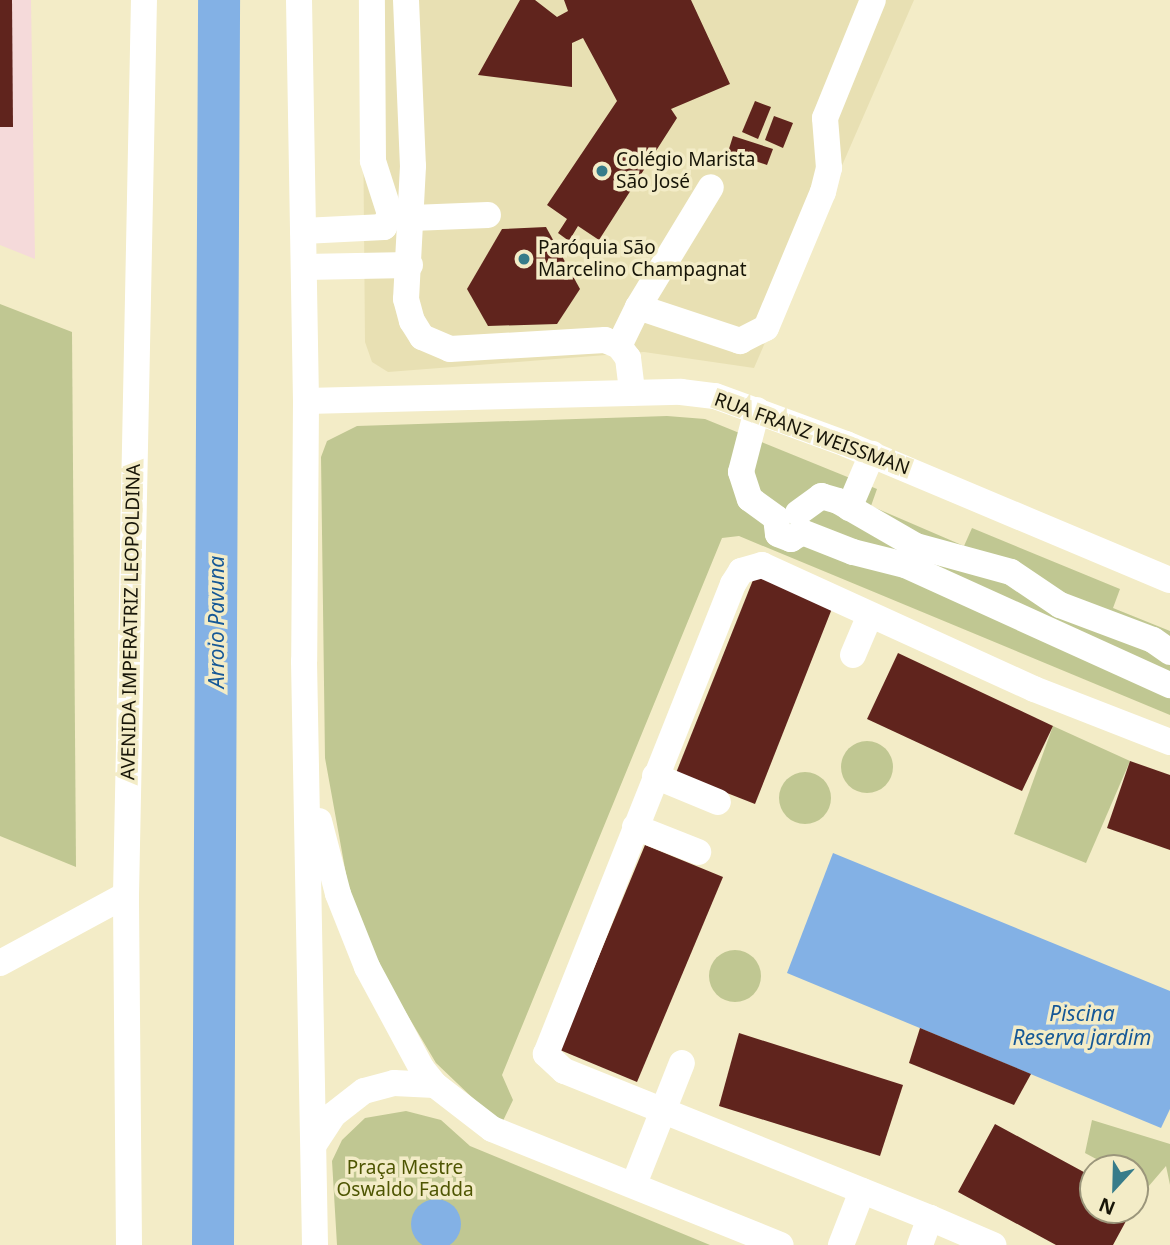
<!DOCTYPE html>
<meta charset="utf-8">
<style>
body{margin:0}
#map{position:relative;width:1170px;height:1245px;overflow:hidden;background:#f3ecc7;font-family:"Noto Sans",sans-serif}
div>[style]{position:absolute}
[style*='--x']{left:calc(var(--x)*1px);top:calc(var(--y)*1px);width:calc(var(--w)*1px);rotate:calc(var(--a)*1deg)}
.commercial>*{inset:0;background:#f5dada}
.built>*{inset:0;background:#e8e0b3}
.green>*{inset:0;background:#c0c792}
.round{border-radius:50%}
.water>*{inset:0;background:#83b1e5}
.river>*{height:42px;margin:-21px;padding:0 21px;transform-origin:21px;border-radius:21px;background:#83b1e5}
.building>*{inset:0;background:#60241d}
.minor>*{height:26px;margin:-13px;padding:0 13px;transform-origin:13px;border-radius:13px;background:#fff}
.dots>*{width:19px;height:19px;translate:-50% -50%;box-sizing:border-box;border:4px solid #f3ecc7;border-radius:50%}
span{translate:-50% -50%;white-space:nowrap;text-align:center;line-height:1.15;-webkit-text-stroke:7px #f3ecc7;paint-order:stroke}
.poi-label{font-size:19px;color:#171508}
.left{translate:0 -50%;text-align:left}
.street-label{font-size:19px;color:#171508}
.park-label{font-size:19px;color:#4e5502}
.water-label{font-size:21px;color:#165896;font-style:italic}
.north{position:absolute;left:1079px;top:1154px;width:70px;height:70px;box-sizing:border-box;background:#f3ecc7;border:2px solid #9b967b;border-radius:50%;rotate:202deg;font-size:19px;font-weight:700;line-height:28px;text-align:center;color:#171508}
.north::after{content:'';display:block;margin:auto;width:24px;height:32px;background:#377c8a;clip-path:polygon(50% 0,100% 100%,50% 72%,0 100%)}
</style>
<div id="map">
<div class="commercial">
<div style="clip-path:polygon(0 0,31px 0,35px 259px,0 245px)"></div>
</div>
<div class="built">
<div style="clip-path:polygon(362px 0,914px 0,754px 368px,644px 352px,388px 372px,372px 362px,365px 342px)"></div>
</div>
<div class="green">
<div style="clip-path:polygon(0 304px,72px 332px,76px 867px,0 836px)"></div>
<div style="clip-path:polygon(667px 416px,705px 419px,877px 489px,871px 506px,964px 546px,972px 528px,1120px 589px,1113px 608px,1170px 631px,1170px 715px,739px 536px,722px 538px,502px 1075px,513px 1100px,501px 1125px,436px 1063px,374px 959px,353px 913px,325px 758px,321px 457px,327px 441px,357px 426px)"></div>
<div style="clip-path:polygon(1053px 726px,1130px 761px,1086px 863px,1014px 834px)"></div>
<div class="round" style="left:841px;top:741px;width:52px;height:52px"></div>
<div class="round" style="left:779px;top:772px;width:52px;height:52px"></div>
<div class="round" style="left:709px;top:950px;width:52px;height:52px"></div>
<div style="clip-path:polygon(406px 1111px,441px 1120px,470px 1146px,710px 1245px,337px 1245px,332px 1161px,342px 1140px,365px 1118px)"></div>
<div style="clip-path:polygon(1092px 1120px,1170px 1144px,1170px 1185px,1166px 1166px,1148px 1187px,1135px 1180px,1135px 1168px,1113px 1168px,1085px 1153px)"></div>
</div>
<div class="water">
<div style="clip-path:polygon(833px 853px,1170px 991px,1170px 1109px,1161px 1128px,787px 973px)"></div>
<div class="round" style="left:411px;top:1199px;width:50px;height:50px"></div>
</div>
<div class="river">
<div style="--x:213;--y:1245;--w:1245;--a:-89.72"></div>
</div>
<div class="building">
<div style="clip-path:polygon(0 0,12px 0,13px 127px,0 127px)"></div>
<div style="clip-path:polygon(520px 0,535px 0,557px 17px,568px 11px,564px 0,691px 0,730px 84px,671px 109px,677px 118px,599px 240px,578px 226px,569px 241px,558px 233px,567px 219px,547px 205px,617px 101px,583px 38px,572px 43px,572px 87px,478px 75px)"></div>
<div style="clip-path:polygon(755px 101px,771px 107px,758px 139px,742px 132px)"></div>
<div style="clip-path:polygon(774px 116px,793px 123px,783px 148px,765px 140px)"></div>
<div style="clip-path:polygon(733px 136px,773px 149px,767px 165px,728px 152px)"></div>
<div style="clip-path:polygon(546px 227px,580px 289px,557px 324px,488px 326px,467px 289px,502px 229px)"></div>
<div style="clip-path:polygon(755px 575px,833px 606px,755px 804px,676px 773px)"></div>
<div style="clip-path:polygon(898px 653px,1053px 726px,1022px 791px,867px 719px)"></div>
<div style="clip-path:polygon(1130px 761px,1170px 775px,1170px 850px,1107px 828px)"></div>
<div style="clip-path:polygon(645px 845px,723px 877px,637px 1082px,560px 1050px)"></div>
<div style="clip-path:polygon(920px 1028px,1031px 1074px,1014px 1105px,909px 1063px)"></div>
<div style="clip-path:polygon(739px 1033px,903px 1085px,880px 1156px,719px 1106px)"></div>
<div style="clip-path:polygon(995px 1124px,1093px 1177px,1093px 1210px,1132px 1210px,1113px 1245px,1056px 1245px,958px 1192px)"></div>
</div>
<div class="minor">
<div style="--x:299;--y:0;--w:401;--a:89"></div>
<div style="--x:306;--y:401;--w:260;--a:90.4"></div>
<div style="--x:304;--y:661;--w:584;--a:88.92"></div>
<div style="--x:406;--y:0;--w:166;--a:87.6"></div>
<div style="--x:413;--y:166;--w:133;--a:93"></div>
<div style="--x:406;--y:299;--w:23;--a:75"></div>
<div style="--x:412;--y:321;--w:19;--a:58"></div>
<div style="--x:422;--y:337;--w:30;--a:23"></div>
<div style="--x:450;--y:349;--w:155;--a:-3.3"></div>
<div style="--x:605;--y:340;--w:15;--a:23"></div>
<div style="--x:619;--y:346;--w:15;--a:53"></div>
<div style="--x:628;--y:358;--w:35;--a:83"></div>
<div style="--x:412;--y:218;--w:76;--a:-2.3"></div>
<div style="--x:303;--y:231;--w:81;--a:-2.8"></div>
<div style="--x:384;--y:227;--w:14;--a:-65"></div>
<div style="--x:390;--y:214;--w:56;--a:-107.8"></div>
<div style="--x:373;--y:161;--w:161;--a:-90.4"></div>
<div style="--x:304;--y:267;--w:106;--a:-1.1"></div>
<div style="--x:638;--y:307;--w:140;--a:-58.7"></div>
<div style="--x:619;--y:346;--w:43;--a:-64"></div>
<div style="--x:638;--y:307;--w:108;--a:18.4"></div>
<div style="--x:740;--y:341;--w:29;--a:-27"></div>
<div style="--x:766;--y:328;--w:147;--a:-67.3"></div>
<div style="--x:823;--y:192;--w:25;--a:-76"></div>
<div style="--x:829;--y:168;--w:50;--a:-94.6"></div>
<div style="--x:825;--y:118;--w:127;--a:-67.9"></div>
<div style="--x:306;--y:401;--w:375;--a:-1.4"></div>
<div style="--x:681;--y:392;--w:34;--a:7"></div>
<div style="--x:715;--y:396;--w:140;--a:20.1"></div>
<div style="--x:846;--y:444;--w:351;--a:22.8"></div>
<div style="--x:757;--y:410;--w:64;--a:104.5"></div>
<div style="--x:741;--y:472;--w:28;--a:72"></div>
<div style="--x:750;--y:499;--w:32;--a:36"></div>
<div style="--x:776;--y:518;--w:16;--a:83"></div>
<div style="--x:778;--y:534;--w:14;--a:21"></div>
<div style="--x:791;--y:539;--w:13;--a:-32"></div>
<div style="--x:802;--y:532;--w:55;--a:21.4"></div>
<div style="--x:853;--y:552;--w:54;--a:14"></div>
<div style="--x:905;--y:565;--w:291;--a:24.4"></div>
<div style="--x:849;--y:508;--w:59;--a:-66.9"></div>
<div style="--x:798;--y:513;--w:29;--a:-36"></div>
<div style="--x:821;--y:496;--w:18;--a:16"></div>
<div style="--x:838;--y:501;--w:90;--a:30"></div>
<div style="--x:916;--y:546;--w:98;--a:15.3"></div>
<div style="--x:1011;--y:572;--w:59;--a:34"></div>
<div style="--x:1060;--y:605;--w:99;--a:20.6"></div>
<div style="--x:1153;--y:640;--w:21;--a:35"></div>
<div style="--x:853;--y:655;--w:43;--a:-67"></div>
<div style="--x:655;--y:776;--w:68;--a:22.4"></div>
<div style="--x:319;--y:821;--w:75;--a:75.4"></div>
<div style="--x:338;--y:894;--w:79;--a:68.3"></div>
<div style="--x:367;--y:967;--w:116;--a:61.7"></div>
<div style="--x:422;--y:1069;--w:21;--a:51"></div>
<div style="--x:435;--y:1085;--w:72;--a:37.7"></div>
<div style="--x:492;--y:1129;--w:311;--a:21.9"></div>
<div style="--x:635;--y:827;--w:68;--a:21.6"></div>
<div style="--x:0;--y:963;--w:143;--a:-28.4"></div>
<div style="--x:315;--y:1143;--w:33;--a:-57"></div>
<div style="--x:333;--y:1115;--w:39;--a:-38"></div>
<div style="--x:364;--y:1091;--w:31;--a:-15"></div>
<div style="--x:394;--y:1083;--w:41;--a:2.8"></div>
<div style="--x:634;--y:1184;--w:130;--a:-68.4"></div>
<div style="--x:930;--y:1218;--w:69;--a:23.2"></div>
<div style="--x:129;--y:1245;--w:350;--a:-90.5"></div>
<div style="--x:126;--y:895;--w:895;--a:-88.85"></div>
<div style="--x:841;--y:1245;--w:58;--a:-68.7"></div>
<div style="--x:920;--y:1245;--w:29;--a:-70"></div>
<div style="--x:930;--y:1218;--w:394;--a:-158.1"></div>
<div style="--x:564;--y:1071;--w:25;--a:-137"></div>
<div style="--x:546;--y:1054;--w:506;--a:-68.3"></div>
<div style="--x:733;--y:584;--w:15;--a:-58"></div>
<div style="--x:741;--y:571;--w:22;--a:-16"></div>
<div style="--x:762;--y:565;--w:299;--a:24.5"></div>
<div style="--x:1034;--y:689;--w:146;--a:21.3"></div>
</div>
<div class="dots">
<div style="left:602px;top:171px;background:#377c8a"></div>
<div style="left:524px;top:259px;background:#377c8a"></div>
</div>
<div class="poi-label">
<span class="left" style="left:616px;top:171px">Colégio Marista<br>São José</span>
<span class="left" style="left:538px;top:259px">Paróquia São<br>Marcelino Champagnat</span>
</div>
<div class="street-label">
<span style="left:812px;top:434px;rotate:20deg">RUA FRANZ WEISSMAN</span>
<span style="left:131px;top:622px;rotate:-89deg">AVENIDA IMPERATRIZ LEOPOLDINA</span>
</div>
<div class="park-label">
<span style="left:405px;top:1179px">Praça Mestre<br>Oswaldo Fadda</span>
</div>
<div class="water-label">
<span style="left:216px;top:622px;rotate:-90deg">Arroio Pavuna</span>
<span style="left:1082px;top:1025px">Piscina<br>Reserva jardim</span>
</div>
<div class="north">N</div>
</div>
